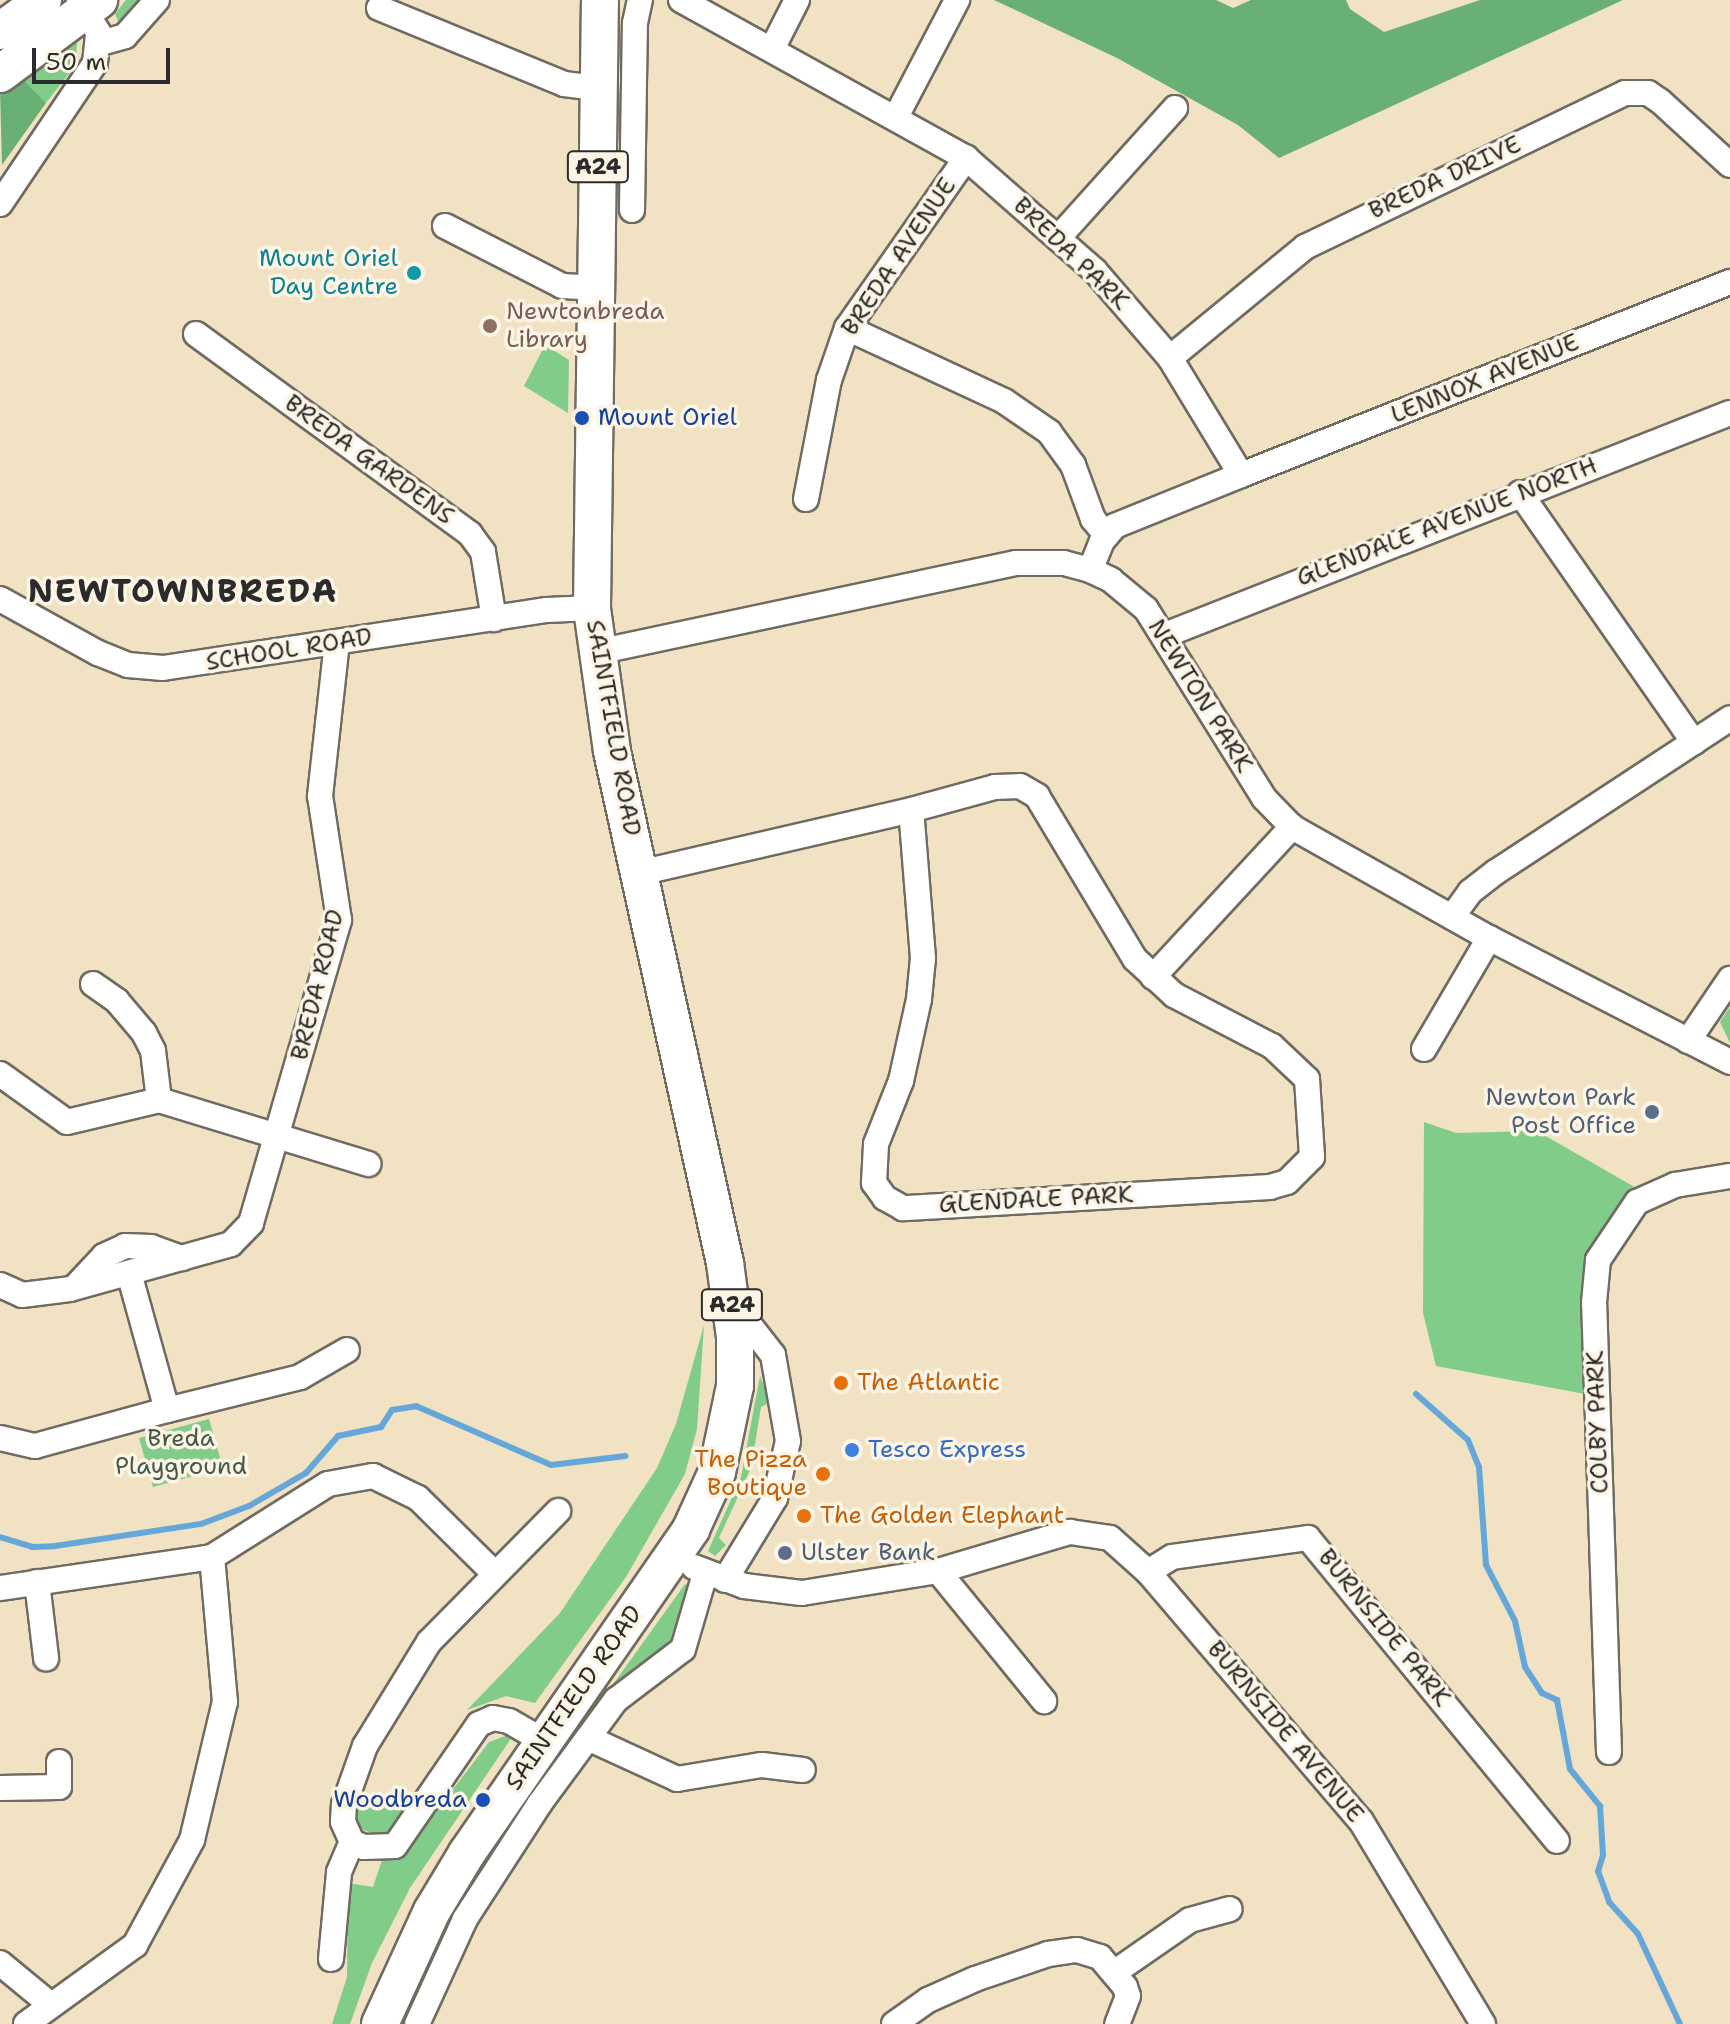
<!DOCTYPE html>
<style>
body{margin:0}
#map{position:relative;width:1730px;height:2024px;overflow:hidden;background:#f0e2c3;font-family:"Shantell Sans",sans-serif}
div>[style]{position:absolute}
[style*='--x']{left:calc(var(--x)*1px);top:calc(var(--y)*1px);width:calc(var(--w)*1px);rotate:calc(var(--a)*1deg)}
.green>*{inset:0;background:#82cc89}
.forest>*{inset:0;background:#69b075}
.stream>*{height:6px;margin:-3px;padding:0 3px;transform-origin:3px;border-radius:3px;background:#65a7d9}
.roads{filter:drop-shadow(2px 0 #706b60) drop-shadow(-2px 0 #706b60) drop-shadow(0 2px #706b60) drop-shadow(0 -2px #706b60)}
.minor>*{height:24px;margin:-12px;padding:0 12px;transform-origin:12px;border-radius:12px;background:#fff}
.highway>*{height:36px;margin:-18px;padding:0 18px;transform-origin:18px;border-radius:18px;background:#fff}
.dots>*{width:22px;height:22px;translate:-50% -50%;box-sizing:border-box;border:4px solid #fcf5e5;border-radius:50%}
span{translate:-50% -50%;white-space:nowrap;text-align:center;line-height:1.15;-webkit-text-stroke:7px #fcf5e5;paint-order:stroke}
.shield-label span{padding:2px 6px;background:#fcf5e5;border:2px solid;border-radius:6px;-webkit-text-stroke-width:0}
.shield-label{font-size:22px;color:#2b2b2b;font-weight:700}
.street-label{font-size:24px;color:#2b2b2b}
.culture-label{font-size:24px;color:#0d838f}
.right{translate:-100% -50%;text-align:right}
.education-label{font-size:24px;color:#785e54}
.left{translate:0 -50%;text-align:left}
.transit-label{font-size:24px;color:#164399}
.service-label{font-size:24px;color:#4e5e75}
.food-label{font-size:24px;color:#c56008}
.park-label{font-size:24px;color:#455b47}
.shop-label{font-size:24px;color:#366cbe}
.district-label{font-size:32px;color:#2b2b2b;font-weight:700;letter-spacing:2px}
.scale{position:absolute;left:32px;top:48px;width:138px;height:36px;box-sizing:border-box;border:4px solid #2b2b2b;border-top:0;padding-left:10px;font-size:24px;line-height:28px;white-space:nowrap;color:#2b2b2b;-webkit-text-stroke:6px #fcf5e5;paint-order:stroke}
</style>
<div id="map">
<div class="green">
<div style="clip-path:polygon(126px 0,144px 0,119px 23px,115px 14px)"></div>
<div style="clip-path:polygon(78px 34px,75px 66px,46px 103px,19px 75px)"></div>
<div style="clip-path:polygon(545px 345px,569px 360px,568px 413px,524px 386px)"></div>
<div style="clip-path:polygon(1730px 1007px,1730px 1043px,1720px 1022px)"></div>
<div style="clip-path:polygon(1424px 1122px,1456px 1133px,1537px 1131px,1638px 1189px,1611px 1217px,1587px 1258px,1590px 1395px,1436px 1366px,1423px 1313px)"></div>
<div style="clip-path:polygon(704px 1325px,697px 1429px,685px 1474px,626px 1577px,535px 1703px,506px 1696px,467px 1710px,560px 1613px,657px 1468px,676px 1424px)"></div>
<div style="clip-path:polygon(760px 1376px,770px 1402px,761px 1407px,751px 1468px,719px 1538px,726px 1545px,715px 1556px,708px 1551px,741px 1477px)"></div>
<div style="clip-path:polygon(209px 1419px,223px 1468px,153px 1487px,139px 1438px)"></div>
<div style="clip-path:polygon(685px 1584px,689px 1585px,673px 1642px,609px 1690px)"></div>
<div style="clip-path:polygon(508px 1735px,512px 1737px,410px 1888px,372px 1963px,350px 2024px,332px 2024px,347px 1977px,348px 1883px,373px 1887px,382px 1860px,410px 1846px,489px 1742px)"></div>
<div style="clip-path:polygon(357px 1796px,405px 1811px,393px 1831px,378px 1835px,363px 1830px,354px 1818px)"></div>
</div>
<div class="forest">
<div style="clip-path:polygon(994px 0,1216px 0,1233px 8px,1251px 0,1346px 0,1350px 9px,1384px 32px,1480px 0,1623px 0,1279px 158px,1238px 125px,1117px 58px)"></div>
<div style="clip-path:polygon(19px 75px,46px 103px,2px 165px,0 90px)"></div>
</div>
<div class="stream">
<div style="--x:1416;--y:1394;--w:69;--a:41.5"></div>
<div style="--x:1468;--y:1440;--w:29;--a:68"></div>
<div style="--x:1479;--y:1467;--w:98;--a:85.9"></div>
<div style="--x:1486;--y:1565;--w:63;--a:62.6"></div>
<div style="--x:1515;--y:1621;--w:47;--a:77.7"></div>
<div style="--x:1525;--y:1667;--w:31;--a:57"></div>
<div style="--x:1542;--y:1693;--w:17;--a:25"></div>
<div style="--x:1557;--y:1700;--w:70;--a:79.3"></div>
<div style="--x:1570;--y:1769;--w:48;--a:51"></div>
<div style="--x:1600;--y:1806;--w:49;--a:86.5"></div>
<div style="--x:1603;--y:1855;--w:17;--a:107"></div>
<div style="--x:1598;--y:1871;--w:33;--a:70"></div>
<div style="--x:1609;--y:1902;--w:43;--a:47.8"></div>
<div style="--x:1638;--y:1934;--w:99;--a:65"></div>
<div style="--x:0;--y:1537;--w:34;--a:17"></div>
<div style="--x:32;--y:1547;--w:23;--a:-2"></div>
<div style="--x:55;--y:1546;--w:148;--a:-8.6"></div>
<div style="--x:201;--y:1524;--w:51;--a:-20.6"></div>
<div style="--x:249;--y:1506;--w:66;--a:-30.1"></div>
<div style="--x:306;--y:1473;--w:49;--a:-49.1"></div>
<div style="--x:338;--y:1436;--w:44;--a:-11.8"></div>
<div style="--x:381;--y:1427;--w:20;--a:-57"></div>
<div style="--x:392;--y:1410;--w:24;--a:-9"></div>
<div style="--x:416;--y:1406;--w:147;--a:23.6"></div>
<div style="--x:551;--y:1465;--w:75;--a:-6.9"></div>
</div>
<div class="roads">
<div class="minor">
<div style="--x:681;--y:0;--w:326;--a:29"></div>
<div style="--x:966;--y:158;--w:171;--a:41.2"></div>
<div style="--x:1095;--y:271;--w:115;--a:49.2"></div>
<div style="--x:1170;--y:358;--w:137;--a:58.7"></div>
<div style="--x:1241;--y:475;--w:136;--a:158"></div>
<div style="--x:1115;--y:526;--w:20;--a:131"></div>
<div style="--x:1102;--y:541;--w:31;--a:112"></div>
<div style="--x:379;--y:8;--w:200;--a:22.3"></div>
<div style="--x:564;--y:84;--w:35;--a:7"></div>
<div style="--x:101;--y:43;--w:25;--a:-16"></div>
<div style="--x:125;--y:36;--w:48;--a:-48.4"></div>
<div style="--x:772;--y:49;--w:55;--a:-63"></div>
<div style="--x:897;--y:115;--w:130;--a:-62.4"></div>
<div style="--x:0;--y:204;--w:170;--a:-56"></div>
<div style="--x:95;--y:63;--w:31;--a:-84"></div>
<div style="--x:98;--y:32;--w:37;--a:-121"></div>
<div style="--x:632;--y:210;--w:187;--a:-89.1"></div>
<div style="--x:635;--y:23;--w:24;--a:-78"></div>
<div style="--x:445;--y:226;--w:131;--a:27.1"></div>
<div style="--x:562;--y:286;--w:33;--a:3"></div>
<div style="--x:1058;--y:238;--w:175;--a:-48"></div>
<div style="--x:847;--y:328;--w:173;--a:24.9"></div>
<div style="--x:1004;--y:401;--w:55;--a:34.6"></div>
<div style="--x:1049;--y:432;--w:41;--a:54"></div>
<div style="--x:1073;--y:465;--w:58;--a:69.7"></div>
<div style="--x:1093;--y:519;--w:21;--a:51"></div>
<div style="--x:196;--y:334;--w:339;--a:36.1"></div>
<div style="--x:470;--y:534;--w:22;--a:54"></div>
<div style="--x:483;--y:552;--w:68;--a:80.7"></div>
<div style="--x:1170;--y:358;--w:175;--a:-39.4"></div>
<div style="--x:1305;--y:247;--w:355;--a:-25.7"></div>
<div style="--x:1625;--y:93;--w:23;--a:0"></div>
<div style="--x:1648;--y:93;--w:14;--a:34"></div>
<div style="--x:1660;--y:101;--w:95;--a:42.4"></div>
<div style="--x:1241;--y:475;--w:526;--a:-21.54"></div>
<div style="--x:1520;--y:493;--w:304;--a:55.1"></div>
<div style="--x:806;--y:499;--w:121;--a:-79.1"></div>
<div style="--x:829;--y:380;--w:55;--a:-70.9"></div>
<div style="--x:847;--y:328;--w:208;--a:-55"></div>
<div style="--x:0;--y:599;--w:112;--a:28.9"></div>
<div style="--x:98;--y:653;--w:32;--a:22"></div>
<div style="--x:128;--y:665;--w:35;--a:5"></div>
<div style="--x:163;--y:668;--w:388;--a:-8.6"></div>
<div style="--x:547;--y:610;--w:45;--a:-2.5"></div>
<div style="--x:1165;--y:635;--w:607;--a:-21.45"></div>
<div style="--x:597;--y:652;--w:428;--a:-12"></div>
<div style="--x:1016;--y:563;--w:48;--a:0"></div>
<div style="--x:1064;--y:563;--w:27;--a:15"></div>
<div style="--x:1090;--y:570;--w:23;--a:25"></div>
<div style="--x:1111;--y:580;--w:45;--a:39.6"></div>
<div style="--x:1146;--y:609;--w:223;--a:58"></div>
<div style="--x:1264;--y:798;--w:40;--a:46"></div>
<div style="--x:1292;--y:827;--w:226;--a:29.4"></div>
<div style="--x:1489;--y:938;--w:271;--a:27.2"></div>
<div style="--x:1020;--y:786;--w:20;--a:30"></div>
<div style="--x:1037;--y:796;--w:190;--a:59"></div>
<div style="--x:1135;--y:959;--w:53;--a:42.7"></div>
<div style="--x:1174;--y:995;--w:110;--a:27.5"></div>
<div style="--x:1272;--y:1046;--w:48;--a:43.3"></div>
<div style="--x:1307;--y:1079;--w:78;--a:86.3"></div>
<div style="--x:1312;--y:1157;--w:35;--a:135"></div>
<div style="--x:1287;--y:1182;--w:18;--a:164"></div>
<div style="--x:1270;--y:1187;--w:368;--a:176.7"></div>
<div style="--x:903;--y:1208;--w:21;--a:-151"></div>
<div style="--x:885;--y:1198;--w:19;--a:-126"></div>
<div style="--x:874;--y:1183;--w:39;--a:-87"></div>
<div style="--x:876;--y:1144;--w:68;--a:-68.4"></div>
<div style="--x:901;--y:1081;--w:84;--a:-77.6"></div>
<div style="--x:919;--y:999;--w:41;--a:-84.4"></div>
<div style="--x:923;--y:958;--w:148;--a:-94.6"></div>
<div style="--x:911;--y:810;--w:87;--a:-15.3"></div>
<div style="--x:995;--y:787;--w:25;--a:-2"></div>
<div style="--x:639;--y:873;--w:279;--a:-13"></div>
<div style="--x:1452;--y:917;--w:31;--a:-54"></div>
<div style="--x:1470;--y:892;--w:33;--a:-38"></div>
<div style="--x:1496;--y:872;--w:280;--a:-33.3"></div>
<div style="--x:1153;--y:977;--w:205;--a:-47.2"></div>
<div style="--x:93;--y:984;--w:29;--a:35"></div>
<div style="--x:117;--y:1001;--w:42;--a:49.8"></div>
<div style="--x:144;--y:1033;--w:20;--a:63"></div>
<div style="--x:153;--y:1051;--w:49;--a:83"></div>
<div style="--x:1688;--y:1041;--w:75;--a:-55.9"></div>
<div style="--x:1424;--y:1049;--w:129;--a:-59.6"></div>
<div style="--x:0;--y:1074;--w:82;--a:35.6"></div>
<div style="--x:67;--y:1122;--w:95;--a:-13.4"></div>
<div style="--x:159;--y:1100;--w:219;--a:17"></div>
<div style="--x:0;--y:1285;--w:24;--a:24"></div>
<div style="--x:22;--y:1295;--w:48;--a:-7.1"></div>
<div style="--x:70;--y:1289;--w:167;--a:-15.6"></div>
<div style="--x:231;--y:1244;--w:29;--a:-46"></div>
<div style="--x:251;--y:1223;--w:316;--a:-73.8"></div>
<div style="--x:339;--y:920;--w:125;--a:-98.7"></div>
<div style="--x:320;--y:796;--w:154;--a:-83.7"></div>
<div style="--x:75;--y:1287;--w:42;--a:-46.9"></div>
<div style="--x:104;--y:1256;--w:23;--a:-25"></div>
<div style="--x:125;--y:1246;--w:26;--a:2"></div>
<div style="--x:151;--y:1247;--w:33;--a:20"></div>
<div style="--x:167;--y:1410;--w:137;--a:-13.9"></div>
<div style="--x:300;--y:1377;--w:54;--a:-29.9"></div>
<div style="--x:0;--y:1438;--w:36;--a:13"></div>
<div style="--x:35;--y:1446;--w:137;--a:-15.3"></div>
<div style="--x:167;--y:1410;--w:142;--a:-105.5"></div>
<div style="--x:694;--y:1567;--w:53;--a:20.8"></div>
<div style="--x:744;--y:1586;--w:58;--a:6.9"></div>
<div style="--x:802;--y:1593;--w:138;--a:-9.2"></div>
<div style="--x:938;--y:1571;--w:168;--a:50.8"></div>
<div style="--x:938;--y:1571;--w:138;--a:-16.5"></div>
<div style="--x:1070;--y:1532;--w:40;--a:8.5"></div>
<div style="--x:1110;--y:1538;--w:51;--a:41.8"></div>
<div style="--x:1148;--y:1572;--w:28;--a:-32"></div>
<div style="--x:1172;--y:1557;--w:137;--a:-8"></div>
<div style="--x:1308;--y:1538;--w:392;--a:50.6"></div>
<div style="--x:1148;--y:1572;--w:328;--a:49.5"></div>
<div style="--x:1361;--y:1821;--w:237;--a:59"></div>
<div style="--x:725;--y:1580;--w:96;--a:-58.6"></div>
<div style="--x:775;--y:1498;--w:58;--a:-77.2"></div>
<div style="--x:788;--y:1441;--w:87;--a:-99.9"></div>
<div style="--x:773;--y:1355;--w:58;--a:-128"></div>
<div style="--x:37;--y:1582;--w:77;--a:83.2"></div>
<div style="--x:0;--y:1588;--w:214;--a:-8.3"></div>
<div style="--x:588;--y:1738;--w:98;--a:24.7"></div>
<div style="--x:677;--y:1779;--w:86;--a:-9.4"></div>
<div style="--x:762;--y:1765;--w:41;--a:7"></div>
<div style="--x:1609;--y:1752;--w:449;--a:-91.9"></div>
<div style="--x:1594;--y:1303;--w:43;--a:-84.7"></div>
<div style="--x:1598;--y:1260;--w:70;--a:-56.1"></div>
<div style="--x:1637;--y:1202;--w:42;--a:-24.1"></div>
<div style="--x:1675;--y:1185;--w:56;--a:-9.3"></div>
<div style="--x:0;--y:1788;--w:59;--a:-1"></div>
<div style="--x:59;--y:1787;--w:25;--a:-90"></div>
<div style="--x:352;--y:1842;--w:13;--a:23"></div>
<div style="--x:364;--y:1847;--w:31;--a:-2"></div>
<div style="--x:395;--y:1846;--w:148;--a:-55.5"></div>
<div style="--x:479;--y:1724;--w:15;--a:-23"></div>
<div style="--x:493;--y:1718;--w:16;--a:11"></div>
<div style="--x:509;--y:1721;--w:39;--a:30"></div>
<div style="--x:331;--y:1959;--w:87;--a:-84.7"></div>
<div style="--x:339;--y:1872;--w:33;--a:-67"></div>
<div style="--x:352;--y:1842;--w:22;--a:-114"></div>
<div style="--x:343;--y:1822;--w:17;--a:-87"></div>
<div style="--x:344;--y:1805;--w:63;--a:-70.4"></div>
<div style="--x:365;--y:1746;--w:122;--a:-58.4"></div>
<div style="--x:429;--y:1642;--w:184;--a:-45.4"></div>
<div style="--x:0;--y:1963;--w:66;--a:39.5"></div>
<div style="--x:1115;--y:1972;--w:91;--a:-34.7"></div>
<div style="--x:1190;--y:1920;--w:41;--a:-15.4"></div>
<div style="--x:26;--y:2024;--w:135;--a:-35.9"></div>
<div style="--x:135;--y:1945;--w:119;--a:-61.5"></div>
<div style="--x:192;--y:1840;--w:142;--a:-76.6"></div>
<div style="--x:225;--y:1702;--w:146;--a:-95.1"></div>
<div style="--x:212;--y:1557;--w:137;--a:-32.2"></div>
<div style="--x:328;--y:1484;--w:46;--a:-10.1"></div>
<div style="--x:373;--y:1476;--w:50;--a:26.1"></div>
<div style="--x:418;--y:1498;--w:108;--a:44.6"></div>
<div style="--x:417;--y:2024;--w:115;--a:-65.4"></div>
<div style="--x:465;--y:1919;--w:138;--a:-57.1"></div>
<div style="--x:540;--y:1803;--w:128;--a:-53.6"></div>
<div style="--x:616;--y:1700;--w:84;--a:-37.3"></div>
<div style="--x:683;--y:1649;--w:78;--a:-73.7"></div>
<div style="--x:894;--y:2024;--w:42;--a:-35.2"></div>
<div style="--x:928;--y:2000;--w:51;--a:-24.1"></div>
<div style="--x:975;--y:1979;--w:77;--a:-18.9"></div>
<div style="--x:1048;--y:1954;--w:29;--a:-8"></div>
<div style="--x:1077;--y:1950;--w:24;--a:17"></div>
<div style="--x:1100;--y:1957;--w:39;--a:50"></div>
<div style="--x:1125;--y:1987;--w:9;--a:72"></div>
<div style="--x:1128;--y:1996;--w:30;--a:111"></div>
</div>
<div class="highway">
<div style="--x:0;--y:31;--w:53;--a:-35.8"></div>
<div style="--x:0;--y:74;--w:124;--a:-36.8"></div>
<div style="--x:380;--y:2024;--w:124;--a:-65.3"></div>
<div style="--x:432;--y:1911;--w:68;--a:-58.9"></div>
<div style="--x:467;--y:1853;--w:394;--a:-55.3"></div>
<div style="--x:691;--y:1529;--w:63;--a:-65.5"></div>
<div style="--x:717;--y:1472;--w:88;--a:-78.2"></div>
<div style="--x:735;--y:1386;--w:49;--a:-90"></div>
<div style="--x:735;--y:1337;--w:75;--a:-97.7"></div>
<div style="--x:725;--y:1263;--w:524;--a:-102.45"></div>
<div style="--x:612;--y:751;--w:144;--a:-98"></div>
<div style="--x:592;--y:608;--w:608;--a:-89.25"></div>
</div>
</div>
<div class="dots">
<div style="left:414px;top:273px;background:#0f9aa8"></div>
<div style="left:490px;top:326px;background:#8d6e63"></div>
<div style="left:582px;top:418px;background:#1a4fb4"></div>
<div style="left:1652px;top:1112px;background:#5c6f8a"></div>
<div style="left:841px;top:1383px;background:#e8710a"></div>
<div style="left:852px;top:1450px;background:#3f7fe0"></div>
<div style="left:823px;top:1474px;background:#e8710a"></div>
<div style="left:804px;top:1516px;background:#e8710a"></div>
<div style="left:785px;top:1553px;background:#5c6f8a"></div>
<div style="left:483px;top:1800px;background:#1a4fb4"></div>
</div>
<div class="shield-label">
<span style="left:598px;top:167px">A24</span>
<span style="left:732px;top:1305px">A24</span>
</div>
<div class="street-label">
<span style="left:1445px;top:178px;rotate:-25deg">BREDA DRIVE</span>
<span style="left:1071px;top:254px;rotate:44deg">BREDA PARK</span>
<span style="left:899px;top:257px;rotate:-56deg">BREDA AVENUE</span>
<span style="left:1485px;top:379px;rotate:-22deg">LENNOX AVENUE</span>
<span style="left:369px;top:460px;rotate:36deg">BREDA GARDENS</span>
<span style="left:1447px;top:522px;rotate:-21deg">GLENDALE AVENUE NORTH</span>
<span style="left:289px;top:650px;rotate:-9deg">SCHOOL ROAD</span>
<span style="left:1200px;top:696px;rotate:58deg">NEWTON PARK</span>
<span style="left:613px;top:728px;rotate:80deg">SAINTFIELD ROAD</span>
<span style="left:318px;top:985px;rotate:-76deg">BREDA ROAD</span>
<span style="left:1036px;top:1200px;rotate:-3deg">GLENDALE PARK</span>
<span style="left:1598px;top:1422px;rotate:-92deg">COLBY PARK</span>
<span style="left:1384px;top:1628px;rotate:51deg">BURNSIDE PARK</span>
<span style="left:574px;top:1698px;rotate:-55deg">SAINTFIELD ROAD</span>
<span style="left:1285px;top:1732px;rotate:50deg">BURNSIDE AVENUE</span>
</div>
<div class="culture-label">
<span class="right" style="left:398px;top:273px">Mount Oriel<br>Day Centre</span>
</div>
<div class="education-label">
<span class="left" style="left:506px;top:326px">Newtonbreda<br>Library</span>
</div>
<div class="transit-label">
<span class="left" style="left:598px;top:418px">Mount Oriel</span>
<span class="right" style="left:467px;top:1800px">Woodbreda</span>
</div>
<div class="service-label">
<span class="right" style="left:1636px;top:1112px">Newton Park<br>Post Office</span>
<span class="left" style="left:801px;top:1553px">Ulster Bank</span>
</div>
<div class="food-label">
<span class="left" style="left:857px;top:1383px">The Atlantic</span>
<span class="right" style="left:807px;top:1474px">The Pizza<br>Boutique</span>
<span class="left" style="left:820px;top:1516px">The Golden Elephant</span>
</div>
<div class="park-label">
<span style="left:181px;top:1453px">Breda<br>Playground</span>
</div>
<div class="shop-label">
<span class="left" style="left:868px;top:1450px">Tesco Express</span>
</div>
<div class="district-label">
<span style="left:183px;top:591px">NEWTOWNBREDA</span>
</div>
<div class="scale">50 m</div>
</div>
